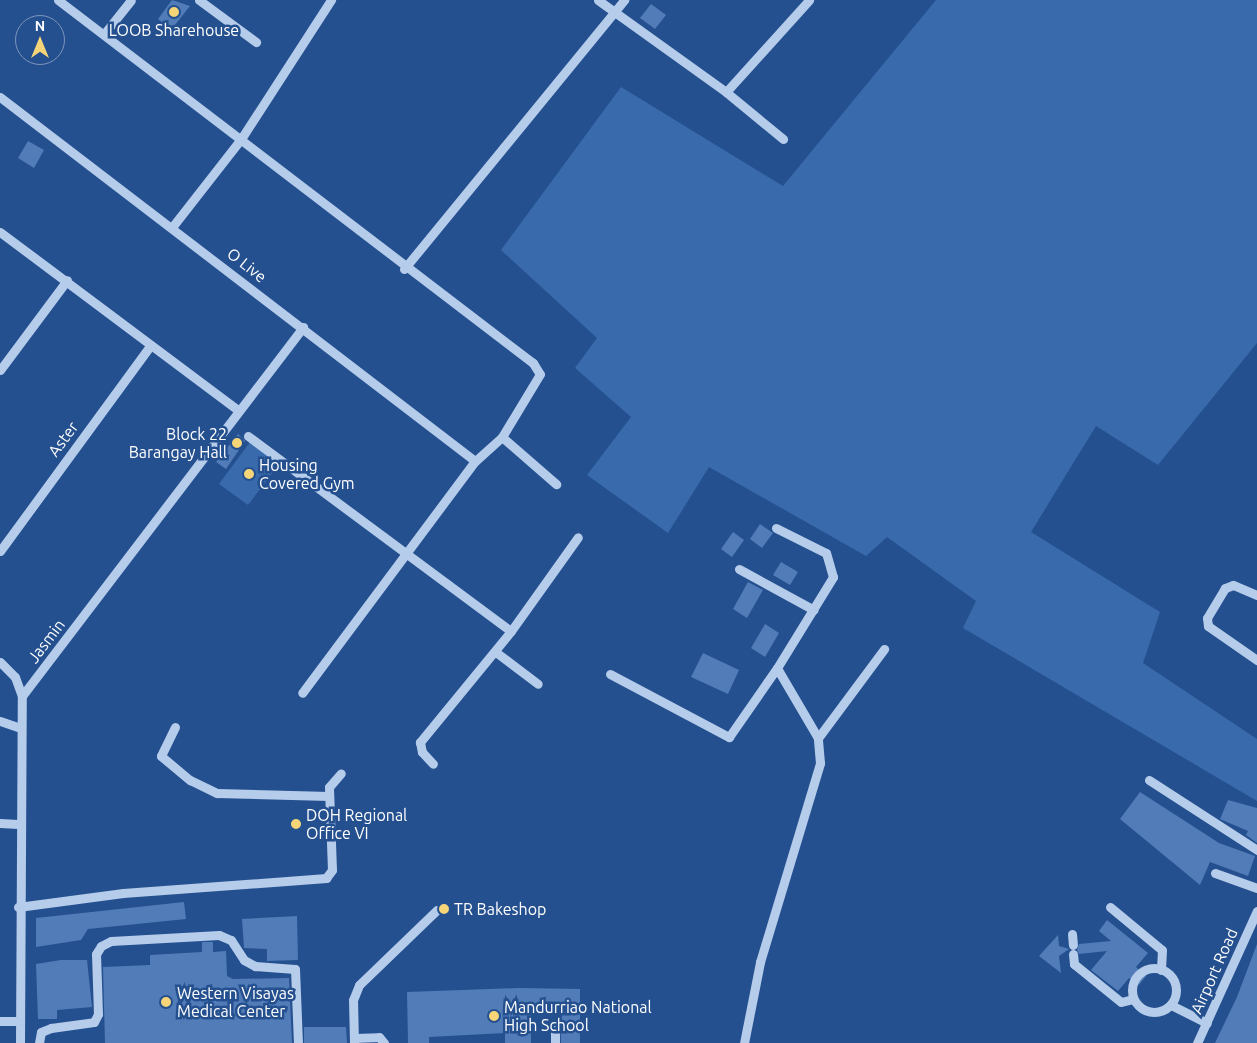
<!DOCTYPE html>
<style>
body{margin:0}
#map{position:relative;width:1257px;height:1043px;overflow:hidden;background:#25508f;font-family:Ubuntu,sans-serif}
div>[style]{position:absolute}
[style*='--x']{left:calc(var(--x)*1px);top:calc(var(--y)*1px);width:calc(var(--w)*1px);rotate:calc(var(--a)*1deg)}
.green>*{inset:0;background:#396aac}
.building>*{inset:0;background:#517cb8}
.minor>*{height:9px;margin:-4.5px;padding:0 4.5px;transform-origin:4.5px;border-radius:4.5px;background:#b5cceb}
.minor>.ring{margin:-4.5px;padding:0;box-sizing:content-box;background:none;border:9px solid #b5cceb;border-radius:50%}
.dots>*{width:14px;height:14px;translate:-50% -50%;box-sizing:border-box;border:2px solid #25508f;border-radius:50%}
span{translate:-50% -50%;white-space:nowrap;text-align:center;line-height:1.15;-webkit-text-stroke:5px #25508f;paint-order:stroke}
.poi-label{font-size:16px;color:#fff}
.right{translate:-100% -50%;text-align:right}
.left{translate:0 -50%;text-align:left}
.street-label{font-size:16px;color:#fff}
.north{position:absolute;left:15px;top:15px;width:50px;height:50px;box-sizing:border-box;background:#25508f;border:1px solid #7c96bc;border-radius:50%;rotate:0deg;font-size:14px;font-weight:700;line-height:20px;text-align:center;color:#fff}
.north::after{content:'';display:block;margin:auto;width:18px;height:22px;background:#f6d579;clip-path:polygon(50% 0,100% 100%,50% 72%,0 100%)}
</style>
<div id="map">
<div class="green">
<div style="clip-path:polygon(936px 0,1257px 0,1257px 343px,1158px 465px,1096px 426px,1031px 532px,1160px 612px,1143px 663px,1257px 739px,1257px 801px,963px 628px,976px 601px,887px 537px,866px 556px,709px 467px,668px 533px,587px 475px,631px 417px,575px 368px,597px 338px,501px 250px,621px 87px,783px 186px)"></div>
<div style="clip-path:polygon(250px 442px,279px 464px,248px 505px,219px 484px)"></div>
</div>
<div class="building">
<div style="clip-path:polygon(172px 0,190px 6px,171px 30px,158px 19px)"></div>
<div style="clip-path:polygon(651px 4px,666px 15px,655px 29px,640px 18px)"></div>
<div style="clip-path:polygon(28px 141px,44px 150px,34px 168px,18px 158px)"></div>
<div style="clip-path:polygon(238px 434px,245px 441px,226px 469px,216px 462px)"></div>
<div style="clip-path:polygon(760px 524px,773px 533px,762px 548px,750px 539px)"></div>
<div style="clip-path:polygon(733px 532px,744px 540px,732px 557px,721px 549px)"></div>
<div style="clip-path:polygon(781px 562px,798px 572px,790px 585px,773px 575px)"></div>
<div style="clip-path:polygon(748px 582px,763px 590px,747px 618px,733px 609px)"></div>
<div style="clip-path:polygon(765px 624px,779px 633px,765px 657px,751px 648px)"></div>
<div style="clip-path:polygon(703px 653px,739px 670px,728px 694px,691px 677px)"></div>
<div style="clip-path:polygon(1140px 792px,1219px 843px,1255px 856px,1248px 876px,1210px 862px,1200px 885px,1120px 819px)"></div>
<div style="clip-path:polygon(1228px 800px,1257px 808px,1257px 843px,1246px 835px,1248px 831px,1220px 819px)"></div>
<div style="clip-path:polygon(184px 902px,186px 919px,88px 929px,81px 940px,36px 947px,36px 918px)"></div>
<div style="clip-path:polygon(297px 916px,298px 960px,267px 961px,267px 949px,244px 948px,242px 919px)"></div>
<div style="clip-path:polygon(1107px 920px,1148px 953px,1136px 967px,1146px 976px,1139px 985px,1129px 978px,1118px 991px,1091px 970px,1107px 951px,1079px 954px,1077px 950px,1079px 944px,1111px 941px,1099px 931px)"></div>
<div style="clip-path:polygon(1058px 935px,1059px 946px,1069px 949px,1059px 956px,1061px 973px,1039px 956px)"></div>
<div style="clip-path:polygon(202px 942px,213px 942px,213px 952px,226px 951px,227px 976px,233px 979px,289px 978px,292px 1043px,105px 1043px,103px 967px,150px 965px,150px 955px,202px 952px)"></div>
<div style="clip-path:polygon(1257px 944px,1257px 1043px,1215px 1043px,1237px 997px)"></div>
<div style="clip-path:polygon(61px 960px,87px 960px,92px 1007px,57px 1010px,57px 1019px,38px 1019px,36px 964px)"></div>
<div style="clip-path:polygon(519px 988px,580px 989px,580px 1043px,561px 1043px,560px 1009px,531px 1009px,531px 1043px,505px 1043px,505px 1033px,429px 1037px,429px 1043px,408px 1043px,407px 992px)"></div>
<div style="clip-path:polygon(304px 1027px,346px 1027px,347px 1043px,304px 1043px)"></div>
</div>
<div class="minor">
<div style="--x:58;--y:0;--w:598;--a:37.39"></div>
<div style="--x:533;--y:363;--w:13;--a:58"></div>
<div style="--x:540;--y:374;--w:74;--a:121.1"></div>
<div style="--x:502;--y:437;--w:36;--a:138"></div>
<div style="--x:475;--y:461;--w:289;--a:126.7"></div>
<div style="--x:199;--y:0;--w:71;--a:36.4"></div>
<div style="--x:598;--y:0;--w:158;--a:35.7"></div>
<div style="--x:726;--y:92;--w:124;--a:-47.9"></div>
<div style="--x:104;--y:34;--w:43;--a:-51.5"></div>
<div style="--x:726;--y:92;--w:74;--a:39.5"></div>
<div style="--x:0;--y:97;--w:598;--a:37.46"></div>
<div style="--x:173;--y:226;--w:110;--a:-52"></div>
<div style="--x:241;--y:139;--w:166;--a:-57.1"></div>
<div style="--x:0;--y:232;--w:296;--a:36.8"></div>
<div style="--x:404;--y:269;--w:348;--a:-50.7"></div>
<div style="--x:0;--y:370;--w:112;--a:-53.3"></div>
<div style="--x:248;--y:436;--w:327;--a:36.6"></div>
<div style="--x:511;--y:631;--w:144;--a:129.3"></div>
<div style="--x:420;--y:742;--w:10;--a:79"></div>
<div style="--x:422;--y:752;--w:16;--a:47"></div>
<div style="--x:502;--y:437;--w:72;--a:41"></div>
<div style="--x:0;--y:551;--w:254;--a:-53.8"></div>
<div style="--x:739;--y:569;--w:85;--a:28.7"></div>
<div style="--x:1257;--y:595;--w:26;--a:-157"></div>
<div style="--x:1233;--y:585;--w:9;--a:159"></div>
<div style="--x:1225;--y:588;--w:35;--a:121"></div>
<div style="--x:1207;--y:618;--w:8;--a:83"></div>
<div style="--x:1208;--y:626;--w:60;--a:34.8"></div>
<div style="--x:511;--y:631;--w:115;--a:-54.5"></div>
<div style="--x:497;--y:653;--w:51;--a:37.1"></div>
<div style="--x:0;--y:662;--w:21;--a:45"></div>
<div style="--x:15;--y:677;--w:20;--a:70"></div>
<div style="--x:610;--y:674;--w:135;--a:27.9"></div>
<div style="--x:729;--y:737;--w:84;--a:-55.2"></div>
<div style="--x:0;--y:721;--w:21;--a:19"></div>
<div style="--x:175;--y:727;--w:32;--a:116"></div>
<div style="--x:161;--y:756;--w:38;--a:40"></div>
<div style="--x:190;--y:780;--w:30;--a:26"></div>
<div style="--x:217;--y:793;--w:112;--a:1.5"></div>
<div style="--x:818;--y:738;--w:111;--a:-53.4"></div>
<div style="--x:1149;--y:780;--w:129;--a:32.9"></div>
<div style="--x:0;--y:823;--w:18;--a:3"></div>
<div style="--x:1215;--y:873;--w:45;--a:19.7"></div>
<div style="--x:18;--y:907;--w:106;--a:-7.6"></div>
<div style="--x:123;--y:893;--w:204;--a:-4.2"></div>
<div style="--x:326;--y:878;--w:10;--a:-53"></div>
<div style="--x:332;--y:870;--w:83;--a:-92.1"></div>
<div style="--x:329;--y:787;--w:18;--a:-49"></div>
<div style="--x:1110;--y:907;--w:67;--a:39.6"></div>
<div style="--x:1162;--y:950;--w:20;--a:93"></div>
<div style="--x:1072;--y:934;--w:11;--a:85"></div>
<div style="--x:1073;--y:954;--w:10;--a:84"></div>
<div style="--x:1074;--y:964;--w:60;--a:39"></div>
<div style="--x:1121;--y:1002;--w:12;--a:-14"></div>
<div class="ring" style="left:1132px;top:968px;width:35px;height:35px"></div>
<div style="--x:1171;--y:1005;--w:40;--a:26.6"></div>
<div style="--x:0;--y:1021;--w:20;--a:0"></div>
<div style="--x:555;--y:1030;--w:13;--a:90"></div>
<div style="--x:354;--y:1038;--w:25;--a:-2"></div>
<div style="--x:379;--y:1037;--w:8;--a:50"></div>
<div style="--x:20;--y:1043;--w:347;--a:-89.7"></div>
<div style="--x:22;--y:696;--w:464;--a:-52.7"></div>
<div style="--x:39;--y:1043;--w:11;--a:-80"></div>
<div style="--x:41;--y:1032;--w:11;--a:-22"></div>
<div style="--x:51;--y:1028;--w:43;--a:-7.9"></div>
<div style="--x:94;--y:1022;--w:9;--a:-63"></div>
<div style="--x:98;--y:1014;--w:60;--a:-91.9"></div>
<div style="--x:96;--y:954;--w:9;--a:-58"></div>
<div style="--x:101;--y:946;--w:11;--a:-27"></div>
<div style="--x:111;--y:941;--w:108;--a:-3.2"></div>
<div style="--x:219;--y:935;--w:13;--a:23"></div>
<div style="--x:231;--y:940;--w:24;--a:57"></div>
<div style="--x:244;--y:960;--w:13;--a:29"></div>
<div style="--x:255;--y:966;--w:40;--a:4.3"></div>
<div style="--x:295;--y:969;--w:74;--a:87.7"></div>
<div style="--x:354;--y:1043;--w:43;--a:-91.3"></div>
<div style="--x:353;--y:1000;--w:16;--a:-68"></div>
<div style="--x:359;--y:985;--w:108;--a:-43.9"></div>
<div style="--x:744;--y:1043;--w:83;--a:-78.8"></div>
<div style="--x:760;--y:962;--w:208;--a:-73.2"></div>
<div style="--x:820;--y:763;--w:25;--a:-95"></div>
<div style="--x:818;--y:738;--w:81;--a:-120.4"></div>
<div style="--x:777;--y:668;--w:107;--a:-58.4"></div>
<div style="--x:833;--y:577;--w:25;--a:-106"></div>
<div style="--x:826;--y:553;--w:56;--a:-153.4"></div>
<div style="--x:1197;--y:1043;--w:145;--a:-65.6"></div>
</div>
<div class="dots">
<div style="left:174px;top:12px;background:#f6d579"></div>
<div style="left:237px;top:443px;background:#f6d579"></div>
<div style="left:249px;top:474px;background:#f6d579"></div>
<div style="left:296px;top:824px;background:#f6d579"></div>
<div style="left:444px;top:909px;background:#f6d579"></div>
<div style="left:166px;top:1002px;background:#f6d579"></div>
<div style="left:494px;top:1016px;background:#f6d579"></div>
</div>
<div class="poi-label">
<span style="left:174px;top:30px">LOOB Sharehouse</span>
<span class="right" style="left:227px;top:443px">Block 22<br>Barangay Hall</span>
<span class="left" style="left:259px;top:474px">Housing<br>Covered Gym</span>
<span class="left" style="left:306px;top:824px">DOH Regional<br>Office VI</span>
<span class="left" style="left:454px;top:909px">TR Bakeshop</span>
<span class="left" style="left:177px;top:1002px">Western Visayas<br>Medical Center</span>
<span class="left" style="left:504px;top:1016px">Mandurriao National<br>High School</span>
</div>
<div class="street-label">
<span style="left:247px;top:265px;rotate:38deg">O Live</span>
<span style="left:63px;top:439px;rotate:-54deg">Aster</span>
<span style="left:46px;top:641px;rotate:-53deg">Jasmin</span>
<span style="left:1214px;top:971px;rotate:-66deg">Airport Road</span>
</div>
<div class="north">N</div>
</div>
